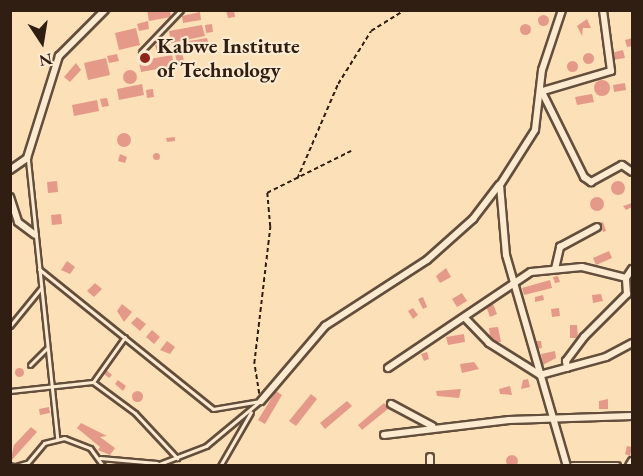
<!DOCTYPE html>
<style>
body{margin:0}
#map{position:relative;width:643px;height:476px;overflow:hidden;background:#fce0b8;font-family:"EB Garamond",serif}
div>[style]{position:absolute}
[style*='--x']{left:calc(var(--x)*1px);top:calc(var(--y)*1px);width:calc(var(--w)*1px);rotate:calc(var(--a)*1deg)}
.building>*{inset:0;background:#e59a89}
.round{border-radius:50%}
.path>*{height:1.5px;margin-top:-0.75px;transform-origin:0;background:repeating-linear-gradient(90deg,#311e13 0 4.5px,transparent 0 7.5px)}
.roads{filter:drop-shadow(2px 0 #644e3c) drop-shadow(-2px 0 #644e3c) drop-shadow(0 2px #644e3c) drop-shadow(0 -2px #644e3c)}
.service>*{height:3px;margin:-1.5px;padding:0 1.5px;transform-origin:1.5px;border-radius:1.5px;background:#fdebd1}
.minor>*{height:6px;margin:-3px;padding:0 3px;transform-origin:3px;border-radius:3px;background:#fdebd1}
.dots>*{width:16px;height:16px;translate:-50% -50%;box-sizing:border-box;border:3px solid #fdebd1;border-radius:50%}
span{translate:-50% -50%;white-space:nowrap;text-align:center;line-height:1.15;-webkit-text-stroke:4.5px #fdebd1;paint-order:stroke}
.poi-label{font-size:21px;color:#311e13;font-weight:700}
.left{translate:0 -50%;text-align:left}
.frame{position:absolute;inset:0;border:12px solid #311e13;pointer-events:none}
.north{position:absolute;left:12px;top:12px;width:60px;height:60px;-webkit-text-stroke:4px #fdebd1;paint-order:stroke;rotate:168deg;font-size:16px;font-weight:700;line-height:24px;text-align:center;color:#311e13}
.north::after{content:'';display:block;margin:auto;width:21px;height:27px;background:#311e13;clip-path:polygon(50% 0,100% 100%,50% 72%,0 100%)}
</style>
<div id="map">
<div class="building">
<div style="clip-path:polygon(147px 10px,170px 10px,171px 17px,149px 21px)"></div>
<div style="clip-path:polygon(226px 10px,234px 10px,235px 17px,228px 18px)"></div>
<div style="clip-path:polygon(200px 12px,201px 20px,183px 23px,182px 16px)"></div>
<div class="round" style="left:537.5px;top:14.5px;width:11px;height:11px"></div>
<div style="clip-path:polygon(587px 19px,591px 28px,583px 28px,582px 36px,577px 26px)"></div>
<div style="clip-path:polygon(148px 21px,149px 29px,139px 31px,137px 24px)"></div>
<div class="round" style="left:519.5px;top:23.5px;width:11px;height:11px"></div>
<div style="clip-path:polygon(212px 24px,213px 32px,206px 33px,205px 25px)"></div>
<div style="clip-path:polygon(202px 25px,205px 36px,171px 43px,169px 31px)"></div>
<div style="clip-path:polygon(136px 28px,140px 45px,119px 50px,115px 33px)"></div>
<div style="clip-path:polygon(207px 38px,209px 45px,190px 49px,189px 41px)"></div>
<div style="clip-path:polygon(632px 38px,632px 46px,627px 47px,625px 40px)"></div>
<div style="clip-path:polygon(169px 42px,170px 49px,157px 52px,155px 45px)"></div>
<div style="clip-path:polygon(623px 50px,625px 58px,613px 60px,611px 53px)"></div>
<div class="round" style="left:582.5px;top:52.5px;width:11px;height:11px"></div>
<div style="clip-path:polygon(182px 53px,184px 61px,177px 62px,175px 54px)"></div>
<div style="clip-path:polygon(117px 54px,119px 61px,109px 63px,107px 56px)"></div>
<div style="clip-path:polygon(172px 55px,174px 66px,141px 72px,139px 61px)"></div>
<div style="clip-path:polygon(106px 58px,110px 75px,88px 80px,84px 63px)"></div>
<div class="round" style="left:566.5px;top:60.5px;width:11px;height:11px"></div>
<div style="clip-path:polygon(76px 63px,81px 70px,70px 82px,64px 77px)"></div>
<div class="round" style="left:123px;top:70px;width:14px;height:14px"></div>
<div class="round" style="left:594px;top:80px;width:16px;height:16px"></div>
<div style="clip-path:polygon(625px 83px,626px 90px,614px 92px,613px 85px)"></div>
<div style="clip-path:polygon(142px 84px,144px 95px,119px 100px,117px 89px)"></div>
<div style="clip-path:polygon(153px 89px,154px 97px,147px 98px,146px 90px)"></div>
<div style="clip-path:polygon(592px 94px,594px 102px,577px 105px,575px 97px)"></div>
<div style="clip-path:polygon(107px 98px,109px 106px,102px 107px,100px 99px)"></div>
<div style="clip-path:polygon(97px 100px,99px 111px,74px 116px,72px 105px)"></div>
<div class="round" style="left:117px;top:133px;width:14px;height:14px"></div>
<div style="clip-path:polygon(175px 137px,175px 141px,167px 142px,166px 138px)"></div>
<div class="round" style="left:152.5px;top:152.5px;width:7px;height:7px"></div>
<div style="clip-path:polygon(120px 154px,127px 157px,125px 163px,118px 161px)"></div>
<div style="clip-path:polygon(57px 181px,58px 192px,48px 193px,47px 182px)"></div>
<div class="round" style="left:611px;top:181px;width:14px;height:14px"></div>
<div class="round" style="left:590px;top:197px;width:14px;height:14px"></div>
<div style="clip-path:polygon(632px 203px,632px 207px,626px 210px,623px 206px)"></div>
<div style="clip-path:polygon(61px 214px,62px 224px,52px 225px,51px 215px)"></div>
<div style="clip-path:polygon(603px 222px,606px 231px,603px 232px,600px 223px)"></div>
<div style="clip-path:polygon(609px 251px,612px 258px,596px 265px,593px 258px)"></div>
<div style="clip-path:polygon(67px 261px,75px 267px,70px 274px,61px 270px)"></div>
<div style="clip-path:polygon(446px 268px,451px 277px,440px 283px,436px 276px)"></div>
<div style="clip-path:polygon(558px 276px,560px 282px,555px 283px,553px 277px)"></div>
<div style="clip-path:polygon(550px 280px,552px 288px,524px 295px,522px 288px)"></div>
<div style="clip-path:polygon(95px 283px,102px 289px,94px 297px,87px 291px)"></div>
<div style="clip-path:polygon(462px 293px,467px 301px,457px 307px,452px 299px)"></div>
<div style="clip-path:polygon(601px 294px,603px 301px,593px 303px,592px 295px)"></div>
<div style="clip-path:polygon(543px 295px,544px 300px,535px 302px,535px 297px)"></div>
<div style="clip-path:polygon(423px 297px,427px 307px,423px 309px,418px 299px)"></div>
<div style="clip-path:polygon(122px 304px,132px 312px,124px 322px,117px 311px)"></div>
<div style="clip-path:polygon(493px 304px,497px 314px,490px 317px,486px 306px)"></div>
<div style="clip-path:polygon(413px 308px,418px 315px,413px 319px,408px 311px)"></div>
<div style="clip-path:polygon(559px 308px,560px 316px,552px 317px,551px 309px)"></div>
<div style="clip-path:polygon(137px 317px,146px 324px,140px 331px,131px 323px)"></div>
<div style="clip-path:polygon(570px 325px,577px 325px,578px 338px,570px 338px)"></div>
<div style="clip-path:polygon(498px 327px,501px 342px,491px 343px,489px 328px)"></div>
<div style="clip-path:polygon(152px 330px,160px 337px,154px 344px,146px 337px)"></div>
<div style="clip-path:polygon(464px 334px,465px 342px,448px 345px,446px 337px)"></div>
<div style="clip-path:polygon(167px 341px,175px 347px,170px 354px,160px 350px)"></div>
<div style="clip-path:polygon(535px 341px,541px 341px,542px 348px,536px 349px)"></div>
<div style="clip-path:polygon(555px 351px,556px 358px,543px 365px,541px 354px)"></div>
<div style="clip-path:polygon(427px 352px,429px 359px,424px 361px,421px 354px)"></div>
<div style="clip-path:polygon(474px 362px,479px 369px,462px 373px,460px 364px)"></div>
<div class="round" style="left:14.5px;top:367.5px;width:9px;height:9px"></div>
<div style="clip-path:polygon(105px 369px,112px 375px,109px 378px,102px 372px)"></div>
<div style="clip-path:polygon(528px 379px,530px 387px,521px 389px,523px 380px)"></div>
<div style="clip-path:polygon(118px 380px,126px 386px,123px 391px,115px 384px)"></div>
<div style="clip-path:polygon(510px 386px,512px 395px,500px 394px,499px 389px)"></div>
<div style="clip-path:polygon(461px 389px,459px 398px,437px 396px,436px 391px)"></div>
<div class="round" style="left:131.5px;top:390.5px;width:11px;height:11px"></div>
<div style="clip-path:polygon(276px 391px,282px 395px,265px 424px,258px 420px)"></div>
<div style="clip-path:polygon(311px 394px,317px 399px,296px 426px,289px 421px)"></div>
<div style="clip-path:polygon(608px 399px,608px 409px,599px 409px,599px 401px)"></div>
<div style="clip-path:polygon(347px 401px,352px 406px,325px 429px,320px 423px)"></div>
<div style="clip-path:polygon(384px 403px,389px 408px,362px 430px,358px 425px)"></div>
<div style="clip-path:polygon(49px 407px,50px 413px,40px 415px,39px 409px)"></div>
<div style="clip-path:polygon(81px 423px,107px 436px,100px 437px,115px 448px,110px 455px,98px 450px,100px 447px,77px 428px)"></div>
<div style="clip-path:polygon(31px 427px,37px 432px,10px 462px,14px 445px)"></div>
<div style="clip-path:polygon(627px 446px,632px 447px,630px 456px,625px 454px)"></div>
<div class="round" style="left:506px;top:455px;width:12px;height:12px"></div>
</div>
<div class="path">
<div style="--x:297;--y:179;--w:103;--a:-66.7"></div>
<div style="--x:338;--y:84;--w:62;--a:-58.1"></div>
<div style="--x:371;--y:31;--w:39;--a:-32"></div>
<div style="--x:259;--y:394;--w:30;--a:-99"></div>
<div style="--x:254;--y:364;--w:138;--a:-83.3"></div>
<div style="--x:270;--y:227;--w:34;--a:-95"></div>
<div style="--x:267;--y:193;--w:94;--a:-26.6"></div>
</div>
<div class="roads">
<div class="service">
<div style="--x:141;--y:52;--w:58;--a:-46.4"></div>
<div style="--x:28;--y:160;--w:280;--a:84"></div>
<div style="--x:39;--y:269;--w:223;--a:38.8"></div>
<div style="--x:213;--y:409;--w:48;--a:-9.7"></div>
<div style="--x:10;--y:326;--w:49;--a:-50.8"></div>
<div style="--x:30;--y:365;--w:24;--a:-45"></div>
<div style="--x:93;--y:382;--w:55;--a:-54.6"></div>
<div style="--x:10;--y:391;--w:83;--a:-6.2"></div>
<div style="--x:93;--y:382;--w:52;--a:36.4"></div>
<div style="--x:135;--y:413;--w:62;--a:47"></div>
<div style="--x:100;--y:458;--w:57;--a:5"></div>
<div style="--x:10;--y:465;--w:2;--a:27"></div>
<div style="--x:16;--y:466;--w:10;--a:-17"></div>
<div style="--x:25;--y:466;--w:30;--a:-50"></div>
<div style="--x:44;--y:443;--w:21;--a:-14"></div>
<div style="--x:64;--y:438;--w:28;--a:21"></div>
<div style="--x:90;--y:448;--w:22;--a:54"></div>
<div style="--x:154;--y:466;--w:56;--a:-21"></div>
<div style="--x:206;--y:446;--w:69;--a:-39.7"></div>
<div style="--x:220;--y:466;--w:62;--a:-60.1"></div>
</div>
<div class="minor">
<div style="--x:562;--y:10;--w:63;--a:108.4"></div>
<div style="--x:542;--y:70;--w:60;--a:96.7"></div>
<div style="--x:535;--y:130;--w:65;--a:122.5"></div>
<div style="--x:500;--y:185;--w:70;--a:85.1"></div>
<div style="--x:506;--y:255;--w:220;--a:73.9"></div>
<div style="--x:543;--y:91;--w:71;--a:-16.4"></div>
<div style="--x:611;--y:71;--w:62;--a:-97.5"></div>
<div style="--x:543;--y:94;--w:93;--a:63.7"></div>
<div style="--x:584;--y:177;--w:9;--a:36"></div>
<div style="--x:591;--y:182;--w:35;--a:-29"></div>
<div style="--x:622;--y:165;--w:12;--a:35"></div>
<div style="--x:10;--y:170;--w:21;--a:-35"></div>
<div style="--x:27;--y:158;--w:107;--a:-72.6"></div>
<div style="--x:59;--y:56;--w:65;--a:-45"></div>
<div style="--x:10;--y:197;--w:26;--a:72"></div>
<div style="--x:18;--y:222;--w:21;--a:37"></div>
<div style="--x:555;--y:269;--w:23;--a:-77"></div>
<div style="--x:560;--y:247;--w:42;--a:-28.4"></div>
<div style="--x:465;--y:318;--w:35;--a:46"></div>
<div style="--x:489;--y:343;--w:60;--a:32.1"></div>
<div style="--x:540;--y:375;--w:68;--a:-15.3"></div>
<div style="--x:606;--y:357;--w:30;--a:-28"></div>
<div style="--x:388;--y:368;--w:172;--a:-33.9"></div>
<div style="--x:531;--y:272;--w:51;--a:-5.6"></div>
<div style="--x:582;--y:267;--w:45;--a:14"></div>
<div style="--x:626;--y:278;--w:11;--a:-56"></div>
<div style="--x:567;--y:368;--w:7;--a:-98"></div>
<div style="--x:566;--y:361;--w:30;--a:-53"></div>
<div style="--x:584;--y:337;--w:61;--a:-45"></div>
<div style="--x:627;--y:294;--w:16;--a:-94"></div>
<div style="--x:261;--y:401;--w:99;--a:-49.5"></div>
<div style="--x:325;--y:326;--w:121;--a:-32.9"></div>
<div style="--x:427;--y:260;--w:62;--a:-41.7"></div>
<div style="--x:473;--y:219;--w:43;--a:-52.6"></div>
<div style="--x:391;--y:404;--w:47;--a:28.2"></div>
<div style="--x:384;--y:435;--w:126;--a:-6.8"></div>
<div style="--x:509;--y:420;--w:123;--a:-1.9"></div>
<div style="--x:430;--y:466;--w:9;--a:-90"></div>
<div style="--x:573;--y:466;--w:44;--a:0"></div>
<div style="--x:629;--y:466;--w:6;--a:-59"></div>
</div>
</div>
<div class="dots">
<div style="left:145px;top:58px;background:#8f2418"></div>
</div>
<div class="poi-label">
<span class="left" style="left:157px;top:58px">Kabwe Institute<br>of Technology</span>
</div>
<div class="frame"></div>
<div class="north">N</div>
</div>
